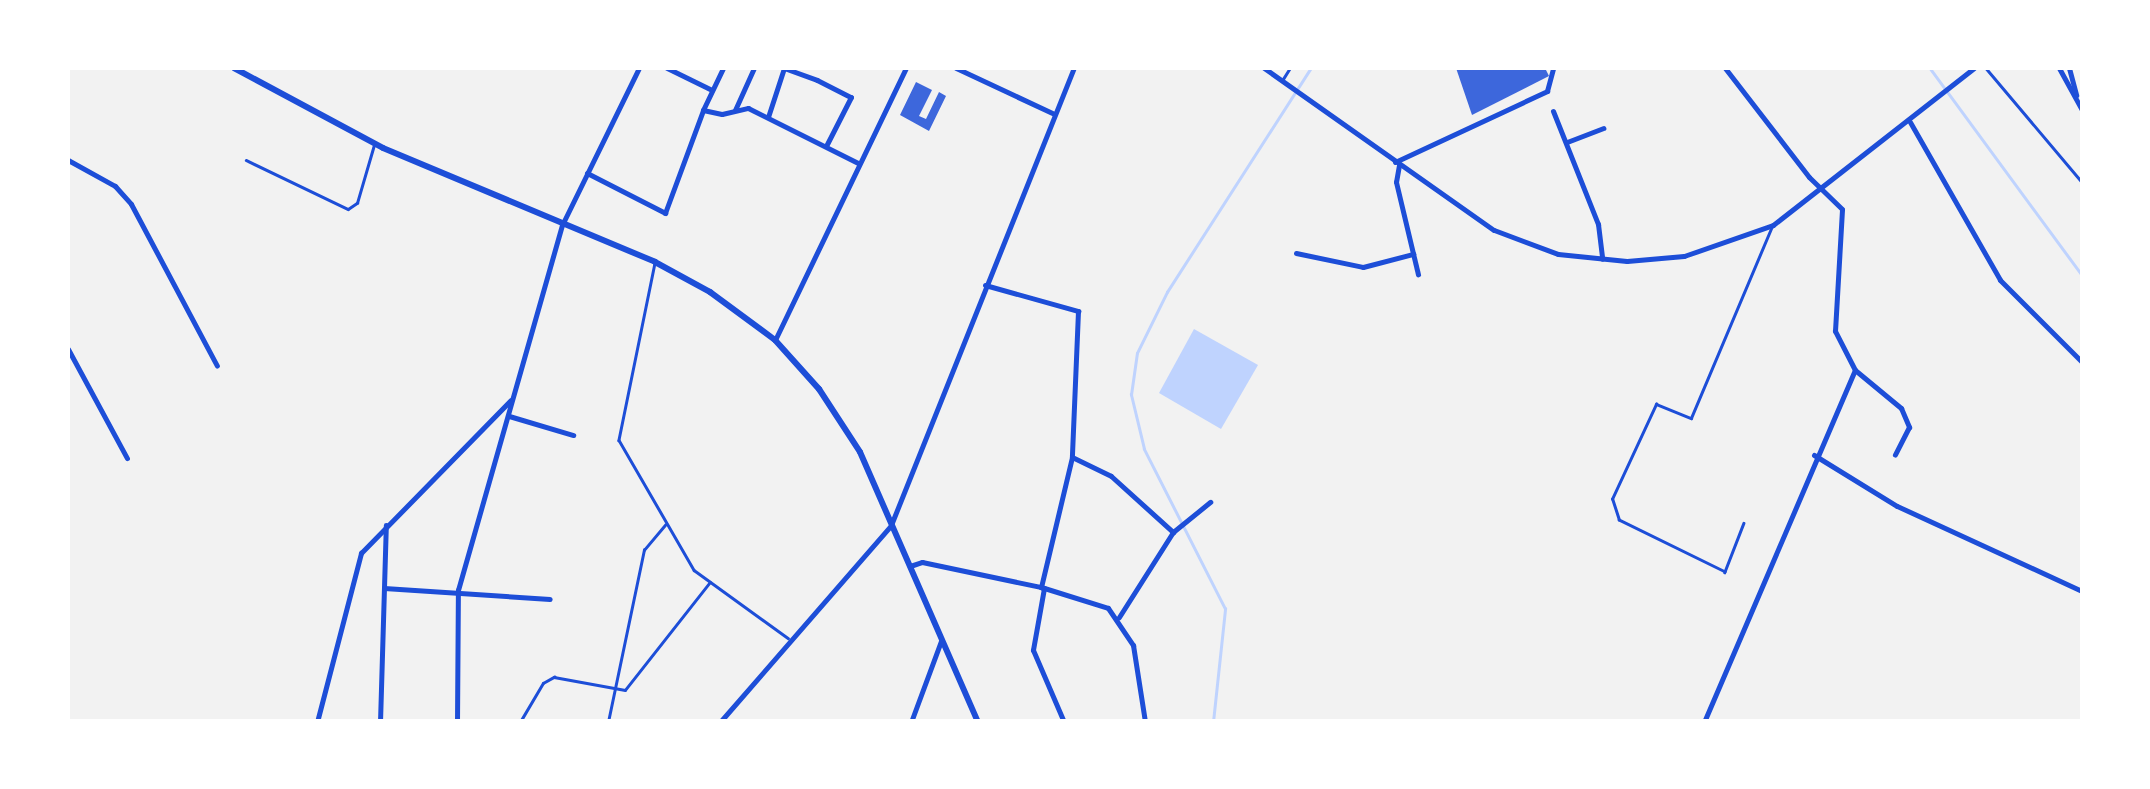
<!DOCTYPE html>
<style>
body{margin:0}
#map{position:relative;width:2150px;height:789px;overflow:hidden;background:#f2f2f2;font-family:"PT Sans",sans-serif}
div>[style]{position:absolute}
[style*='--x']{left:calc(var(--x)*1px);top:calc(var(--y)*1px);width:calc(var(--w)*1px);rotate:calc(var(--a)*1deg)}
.water>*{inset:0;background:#bfd3fe}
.stream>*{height:2.5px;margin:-1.25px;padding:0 1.25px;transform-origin:1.25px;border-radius:1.25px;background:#bfd3fe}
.building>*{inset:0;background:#3d67dc}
.service>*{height:2.5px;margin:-1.25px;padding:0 1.25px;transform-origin:1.25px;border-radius:1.25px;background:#1d4ed8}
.minor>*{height:5px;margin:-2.5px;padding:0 2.5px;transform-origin:2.5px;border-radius:2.5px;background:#1d4ed8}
.tertiary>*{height:5px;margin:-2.5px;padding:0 2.5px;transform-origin:2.5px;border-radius:2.5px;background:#1d4ed8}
.secondary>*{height:6px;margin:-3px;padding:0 3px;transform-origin:3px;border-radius:3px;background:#1d4ed8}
span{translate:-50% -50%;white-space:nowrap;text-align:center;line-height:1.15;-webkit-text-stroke:9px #fff;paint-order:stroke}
.frame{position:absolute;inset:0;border:70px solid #fff;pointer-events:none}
</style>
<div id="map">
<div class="water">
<div style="clip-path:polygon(1194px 329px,1258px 365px,1221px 429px,1159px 393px)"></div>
</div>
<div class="stream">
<div style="--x:1930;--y:68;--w:257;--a:53.7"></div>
<div style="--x:1213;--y:722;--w:114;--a:-83.9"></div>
<div style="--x:1225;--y:609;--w:179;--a:-116.9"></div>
<div style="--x:1144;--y:449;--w:56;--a:-103.5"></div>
<div style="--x:1131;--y:395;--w:42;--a:-81.9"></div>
<div style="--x:1137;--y:353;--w:68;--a:-63.8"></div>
<div style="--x:1167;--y:292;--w:266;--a:-57.3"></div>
</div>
<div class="building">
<div style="clip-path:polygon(1456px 68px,1545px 68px,1549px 76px,1472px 115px)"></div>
<div style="clip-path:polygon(916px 82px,932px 90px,919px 116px,926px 119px,939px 92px,946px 96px,929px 131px,900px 115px)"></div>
</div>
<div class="service">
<div style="--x:1986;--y:68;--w:149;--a:49.9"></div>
<div style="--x:1283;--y:79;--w:13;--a:-58"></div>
<div style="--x:246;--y:160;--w:113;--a:25.7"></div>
<div style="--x:348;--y:209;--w:11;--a:-34"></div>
<div style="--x:357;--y:203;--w:60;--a:-73.7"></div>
<div style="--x:655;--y:263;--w:181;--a:101.5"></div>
<div style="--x:619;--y:440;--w:150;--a:60"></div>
<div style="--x:694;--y:570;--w:116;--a:35.9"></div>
<div style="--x:1744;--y:523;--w:53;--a:111.2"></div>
<div style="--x:1725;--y:572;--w:118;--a:-153.9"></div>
<div style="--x:1619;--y:520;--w:22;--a:-108"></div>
<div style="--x:1612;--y:499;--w:105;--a:-65.1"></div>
<div style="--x:1656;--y:404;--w:38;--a:22"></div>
<div style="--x:1691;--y:418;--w:208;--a:-67.1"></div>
<div style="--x:520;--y:722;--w:45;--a:-59.5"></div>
<div style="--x:543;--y:683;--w:13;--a:-29"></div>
<div style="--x:554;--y:677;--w:72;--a:10.4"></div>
<div style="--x:625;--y:690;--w:137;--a:-51.8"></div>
<div style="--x:608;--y:722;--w:176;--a:-78.2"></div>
<div style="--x:644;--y:550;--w:33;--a:-50"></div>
</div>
<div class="minor">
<div style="--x:667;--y:68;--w:50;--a:26.1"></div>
<div style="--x:956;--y:68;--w:108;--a:25.1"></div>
<div style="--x:1264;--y:68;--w:281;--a:35.2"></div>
<div style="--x:1494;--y:230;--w:68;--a:20.6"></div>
<div style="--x:1558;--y:254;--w:69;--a:5.8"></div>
<div style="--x:1627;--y:261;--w:57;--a:-5"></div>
<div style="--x:1684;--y:256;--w:94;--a:-19.2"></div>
<div style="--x:1773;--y:225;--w:255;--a:-38"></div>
<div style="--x:703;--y:110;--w:47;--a:-64.5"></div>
<div style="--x:735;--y:110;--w:46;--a:-65.7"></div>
<div style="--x:1553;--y:111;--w:122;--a:68.3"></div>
<div style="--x:1598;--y:224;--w:35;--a:83"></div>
<div style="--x:768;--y:117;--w:52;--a:-71.9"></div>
<div style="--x:784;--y:68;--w:35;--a:20"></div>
<div style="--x:817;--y:80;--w:38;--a:27"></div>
<div style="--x:851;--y:97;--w:55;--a:117"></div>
<div style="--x:1910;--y:122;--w:182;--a:60.3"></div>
<div style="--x:2000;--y:280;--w:116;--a:45"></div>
<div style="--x:1567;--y:142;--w:39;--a:-21"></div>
<div style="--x:68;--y:160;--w:54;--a:29"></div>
<div style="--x:115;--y:186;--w:24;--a:48"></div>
<div style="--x:131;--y:204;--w:183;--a:62"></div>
<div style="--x:1395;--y:162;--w:168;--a:-25"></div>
<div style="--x:1547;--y:91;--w:24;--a:-75"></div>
<div style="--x:1399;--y:165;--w:17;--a:100"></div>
<div style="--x:1396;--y:182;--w:95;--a:76.6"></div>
<div style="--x:587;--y:173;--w:88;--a:27.1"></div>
<div style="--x:665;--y:213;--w:110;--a:-69.7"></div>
<div style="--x:703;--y:110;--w:19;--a:12"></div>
<div style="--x:722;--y:114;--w:27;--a:-13"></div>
<div style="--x:748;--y:108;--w:123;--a:26.6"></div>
<div style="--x:1296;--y:253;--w:68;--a:11.8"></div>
<div style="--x:1363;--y:267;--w:52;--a:-14.6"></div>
<div style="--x:985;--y:285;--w:97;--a:15.6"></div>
<div style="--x:1078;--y:311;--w:146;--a:92.4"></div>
<div style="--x:1072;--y:457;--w:134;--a:103.4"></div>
<div style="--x:775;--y:340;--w:302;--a:-64.3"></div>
<div style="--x:68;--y:349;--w:124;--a:61.6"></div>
<div style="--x:1855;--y:370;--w:60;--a:39.6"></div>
<div style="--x:1901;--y:408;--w:21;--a:67"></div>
<div style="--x:1909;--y:427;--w:31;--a:117"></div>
<div style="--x:509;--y:416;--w:67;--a:16.5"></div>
<div style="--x:1814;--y:455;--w:97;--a:31.6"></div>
<div style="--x:1897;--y:506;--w:204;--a:24.7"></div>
<div style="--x:1072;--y:457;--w:43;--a:26"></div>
<div style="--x:1111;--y:476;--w:84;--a:42.1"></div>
<div style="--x:1173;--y:532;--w:101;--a:122.4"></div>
<div style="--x:1173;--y:532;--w:48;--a:-39"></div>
<div style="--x:910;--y:566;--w:13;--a:-18"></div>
<div style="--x:922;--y:562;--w:122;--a:11.9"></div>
<div style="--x:1041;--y:587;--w:70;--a:17.4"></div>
<div style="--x:1108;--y:608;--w:45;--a:56"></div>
<div style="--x:1133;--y:645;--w:78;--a:81.1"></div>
<div style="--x:384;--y:588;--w:166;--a:3.8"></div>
<div style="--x:1044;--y:588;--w:63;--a:100.1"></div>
<div style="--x:1033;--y:650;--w:78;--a:66.7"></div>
<div style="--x:317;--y:722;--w:175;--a:-75.4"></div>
<div style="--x:361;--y:553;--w:214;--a:-45.6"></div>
<div style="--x:380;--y:722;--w:197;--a:-88.3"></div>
<div style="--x:457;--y:722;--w:132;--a:-89.6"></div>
<div style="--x:458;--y:590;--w:380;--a:-74.1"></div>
<div style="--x:562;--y:225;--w:175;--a:-63.9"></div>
<div style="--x:720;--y:722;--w:261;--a:-49"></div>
<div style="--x:891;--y:525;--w:492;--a:-68.2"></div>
<div style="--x:911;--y:722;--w:86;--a:-69.7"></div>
<div style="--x:1704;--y:722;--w:383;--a:-66.8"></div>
<div style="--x:1855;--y:370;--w:44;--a:-117.1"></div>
<div style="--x:1835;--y:331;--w:122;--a:-86.7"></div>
<div style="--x:1842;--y:209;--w:46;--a:-135.9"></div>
<div style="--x:1809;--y:177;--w:138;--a:-127.6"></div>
</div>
<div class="tertiary">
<div style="--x:2059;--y:68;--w:48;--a:61.3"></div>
<div style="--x:2069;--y:68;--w:28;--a:75"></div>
</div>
<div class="secondary">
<div style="--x:234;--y:68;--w:169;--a:28.2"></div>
<div style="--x:383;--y:148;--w:295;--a:22.7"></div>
<div style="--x:655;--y:262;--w:63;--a:28.6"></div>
<div style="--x:710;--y:292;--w:81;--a:36.4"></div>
<div style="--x:775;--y:340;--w:66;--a:48.1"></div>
<div style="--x:819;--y:389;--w:75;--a:56.9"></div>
<div style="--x:860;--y:452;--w:295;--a:66.4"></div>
</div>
<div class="frame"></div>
</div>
